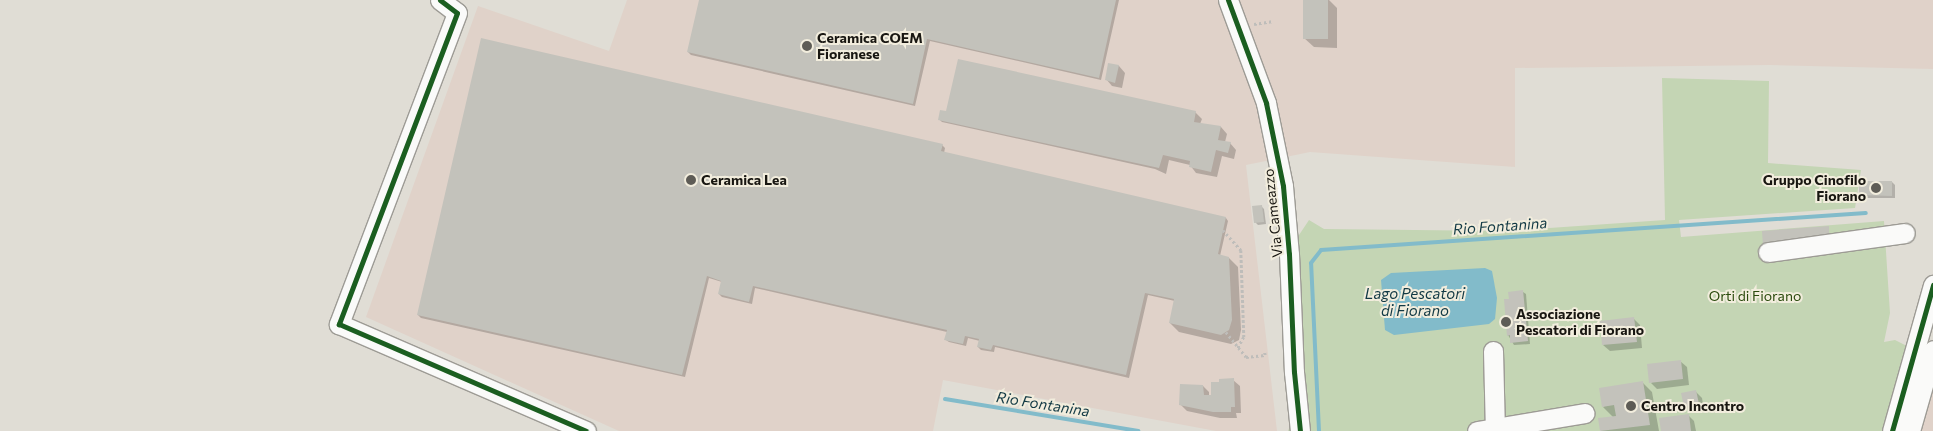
<!DOCTYPE html>
<style>
body{margin:0}
#map{position:relative;width:1933px;height:431px;overflow:hidden;background:#e0ddd5;font-family:Commissioner,sans-serif}
div>[style]{position:absolute}
[style*='--x']{left:calc(var(--x)*1px);top:calc(var(--y)*1px);width:calc(var(--w)*1px);rotate:calc(var(--a)*1deg)}
.industrial>*{inset:0;background:#e0d2c9}
.green>*{inset:0;background:#c4d5b4}
.water>*{inset:0;background:#82bbca}
.shadow>*{inset:0;background:#0003}
.stream>*{height:4px;margin:-2px;padding:0 2px;transform-origin:2px;border-radius:2px;background:#82bbca}
.building>*{inset:0;background:#c3c2bb}
.path>*{height:2.5px;margin-top:-1.25px;transform-origin:0;background:repeating-linear-gradient(90deg,#bebdba 0 2.5px,transparent 0 5px)}
.roads{filter:drop-shadow(1px 0 #9d9b95) drop-shadow(-1px 0 #9d9b95) drop-shadow(0 1px #9d9b95) drop-shadow(0 -1px #9d9b95)}
.minor>*{height:19px;margin:-9.5px;padding:0 9.5px;transform-origin:9.5px;border-radius:9.5px;background:#fafaf9}
.cycleway>*{height:5px;margin:-2.5px;padding:0 2.5px;transform-origin:2.5px;border-radius:2.5px;background:#1b5e20}
.dots>*{width:14px;height:14px;translate:-50% -50%;box-sizing:border-box;border:2px solid #f2eddd;border-radius:50%}
span{translate:-50% -50%;white-space:nowrap;text-align:center;line-height:1.15;-webkit-text-stroke:4px #f2eddd;paint-order:stroke}
.poi-label{font-size:14px;color:#181611;font-weight:700}
.left{translate:0 -50%;text-align:left}
.right{translate:-100% -50%;text-align:right}
.street-label{font-size:14px;color:#181611}
.park-label{font-size:14px;color:#2a4a0d}
.water-label{font-size:15px;color:#123944;font-style:italic}
</style>
<div id="map">
<div class="industrial">
<div style="clip-path:polygon(627px 0,1933px 0,1933px 69px,1770px 65px,1515px 68px,1515px 167px,1310px 152px,1246px 165px,1277px 431px,1216px 431px,943px 380px,933px 431px,619px 431px,366px 317px,478px 6px,609px 51px)"></div>
<div style="clip-path:polygon(1933px 355px,1933px 431px,1914px 431px)"></div>
</div>
<div class="green">
<div style="clip-path:polygon(1662px 78px,1769px 81px,1768px 163px,1861px 170px,1855px 208px,1679px 220px,1681px 237px,1884px 221px,1890px 313px,1884px 342px,1895px 340px,1907px 346px,1882px 431px,1288px 431px,1297px 408px,1287px 253px,1309px 220px,1324px 229px,1505px 231px,1665px 220px)"></div>
</div>
<div class="water">
<div style="clip-path:polygon(1485px 268px,1492px 271px,1497px 298px,1495px 319px,1489px 324px,1394px 335px,1385px 330px,1381px 280px,1391px 273px)"></div>
</div>
<div class="shadow">
<div style="clip-path:polygon(700px 0,1119px 0,1101px 80px,930px 41px,915px 106px,691px 55px,688px 52px)"></div>
<div style="clip-path:polygon(1305px 0,1329px 0,1337px 8px,1337px 48px,1314px 47px,1304px 38px)"></div>
<div style="clip-path:polygon(1109px 64px,1119px 66px,1125px 73px,1122px 88px,1112px 86px,1106px 79px)"></div>
<div style="clip-path:polygon(1195px 112px,1202px 119px,1200px 124px,1221px 127px,1227px 134px,1225px 142px,1230px 143px,1236px 150px,1234px 159px,1222px 156px,1217px 177px,1196px 173px,1190px 165px,1169px 160px,1166px 174px,1155px 169px,942px 122px,939px 119px)"></div>
<div style="clip-path:polygon(942px 145px,945px 148px,944px 153px,1226px 218px,1228px 221px,1220px 256px,1229px 258px,1238px 267px,1241px 330px,1239px 340px,1231px 344px,1179px 332px,1170px 323px,1175px 301px,1148px 295px,1129px 378px,995px 347px,994px 352px,981px 350px,978px 347px,980px 341px,968px 338px,966px 346px,949px 342px,946px 340px,947px 332px,755px 288px,752px 304px,722px 297px,719px 294px,722px 282px,709px 278px,685px 377px,421px 318px,418px 315px)"></div>
<div style="clip-path:polygon(1892px 182px,1895px 185px,1895px 198px,1863px 198px,1860px 195px)"></div>
<div style="clip-path:polygon(1261px 206px,1264px 209px,1266px 224px,1258px 225px,1255px 222px)"></div>
<div style="clip-path:polygon(1523px 292px,1526px 294px,1530px 344px,1514px 345px,1508px 335px,1510px 300px)"></div>
<div style="clip-path:polygon(1634px 319px,1640px 325px,1642px 348px,1610px 351px,1603px 345px)"></div>
<div style="clip-path:polygon(1680px 361px,1687px 367px,1689px 385px,1657px 389px,1651px 383px)"></div>
<div style="clip-path:polygon(1233px 380px,1240px 386px,1241px 413px,1236px 413px,1237px 418px,1220px 418px,1187px 411px,1181px 405px,1203px 386px,1209px 392px,1209px 396px,1212px 396px,1221px 383px)"></div>
<div style="clip-path:polygon(1643px 383px,1652px 392px,1659px 431px,1601px 431px,1599px 420px,1613px 417px,1603px 407px)"></div>
<div style="clip-path:polygon(1696px 392px,1702px 398px,1704px 410px,1691px 412px,1685px 406px)"></div>
<div style="clip-path:polygon(1688px 415px,1694px 421px,1696px 431px,1662px 431px)"></div>
</div>
<div class="stream">
<div style="--x:945;--y:399;--w:196;--a:9.4"></div>
<div style="--x:1319;--y:431;--w:168;--a:-92.7"></div>
<div style="--x:1311;--y:263;--w:16;--a:-52"></div>
<div style="--x:1321;--y:250;--w:546;--a:-3.88"></div>
</div>
<div class="building">
<div style="clip-path:polygon(699px 0,1116px 0,1099px 78px,927px 39px,913px 104px,687px 52px)"></div>
<div style="clip-path:polygon(1303px 0,1328px 0,1328px 39px,1303px 39px)"></div>
<div style="clip-path:polygon(481px 38px,943px 144px,941px 151px,1226px 217px,1218px 254px,1229px 257px,1232px 320px,1229px 330px,1221px 335px,1169px 323px,1174px 299px,1145px 293px,1126px 375px,993px 345px,991px 350px,977px 347px,979px 339px,965px 336px,963px 344px,944px 340px,947px 330px,753px 286px,749px 302px,718px 294px,721px 281px,707px 276px,682px 375px,417px 315px)"></div>
<div style="clip-path:polygon(958px 59px,1196px 111px,1194px 122px,1221px 126px,1218px 140px,1231px 142px,1228px 153px,1216px 150px,1211px 172px,1189px 167px,1190px 161px,1163px 155px,1159px 168px,938px 120px,940px 110px,946px 111px)"></div>
<div style="clip-path:polygon(1108px 63px,1119px 65px,1115px 83px,1105px 80px)"></div>
<div style="clip-path:polygon(1859px 181px,1892px 181px,1892px 196px,1859px 195px)"></div>
<div style="clip-path:polygon(1262px 205px,1264px 222px,1254px 223px,1252px 206px)"></div>
<div style="clip-path:polygon(1829px 226px,1829px 240px,1763px 246px,1762px 231px)"></div>
<div style="clip-path:polygon(1523px 290px,1528px 341px,1510px 343px,1510px 335px,1507px 336px,1504px 299px,1509px 299px,1508px 292px)"></div>
<div style="clip-path:polygon(1634px 317px,1637px 342px,1602px 345px,1600px 321px)"></div>
<div style="clip-path:polygon(1681px 360px,1683px 379px,1649px 383px,1647px 364px)"></div>
<div style="clip-path:polygon(1234px 378px,1235px 407px,1231px 407px,1231px 412px,1213px 412px,1179px 405px,1180px 384px,1203px 385px,1204px 395px,1211px 395px,1211px 382px,1219px 382px,1219px 379px)"></div>
<div style="clip-path:polygon(1643px 381px,1650px 425px,1600px 431px,1598px 418px,1616px 416px,1614px 405px,1602px 407px,1599px 388px)"></div>
<div style="clip-path:polygon(1696px 390px,1699px 404px,1684px 407px,1681px 393px)"></div>
<div style="clip-path:polygon(1689px 414px,1691px 431px,1661px 431px,1659px 418px)"></div>
</div>
<div class="path">
<div style="--x:1254;--y:24;--w:18;--a:-9"></div>
<div style="--x:1223;--y:230;--w:27;--a:48"></div>
<div style="--x:1241;--y:250;--w:87;--a:88"></div>
<div style="--x:1244;--y:337;--w:13;--a:119"></div>
<div style="--x:1226;--y:332;--w:32;--a:51"></div>
<div style="--x:1246;--y:357;--w:19;--a:-6"></div>
<div style="--x:1265;--y:355;--w:4;--a:-104"></div>
</div>
<div class="roads">
<div class="minor">
<div style="--x:440;--y:0;--w:21;--a:37"></div>
<div style="--x:457;--y:13;--w:333;--a:110.8"></div>
<div style="--x:339;--y:324;--w:269;--a:23.4"></div>
<div style="--x:1228;--y:0;--w:110;--a:69.7"></div>
<div style="--x:1266;--y:103;--w:85;--a:78.4"></div>
<div style="--x:1283;--y:186;--w:68;--a:85"></div>
<div style="--x:1289;--y:254;--w:118;--a:87.6"></div>
<div style="--x:1294;--y:372;--w:59;--a:84.2"></div>
<div style="--x:1768;--y:252;--w:138;--a:-7.9"></div>
<div style="--x:1493;--y:351;--w:80;--a:88.6"></div>
<div style="--x:1477;--y:431;--w:109;--a:-9.5"></div>
<div style="--x:1892;--y:431;--w:152;--a:-74.3"></div>
<div style="--x:1910;--y:431;--w:84;--a:-74.1"></div>
</div>
</div>
<div class="cycleway">
<div style="--x:440;--y:0;--w:21;--a:37"></div>
<div style="--x:457;--y:13;--w:333;--a:110.8"></div>
<div style="--x:339;--y:324;--w:269;--a:23.4"></div>
<div style="--x:1228;--y:0;--w:110;--a:69.7"></div>
<div style="--x:1266;--y:103;--w:85;--a:78.4"></div>
<div style="--x:1283;--y:186;--w:68;--a:85"></div>
<div style="--x:1289;--y:254;--w:118;--a:87.6"></div>
<div style="--x:1294;--y:372;--w:59;--a:84.2"></div>
<div style="--x:1892;--y:431;--w:152;--a:-74.3"></div>
</div>
<div class="dots">
<div style="left:807px;top:46px;background:#5e5c56"></div>
<div style="left:691px;top:180px;background:#5e5c56"></div>
<div style="left:1876px;top:188px;background:#5e5c56"></div>
<div style="left:1506px;top:322px;background:#5e5c56"></div>
<div style="left:1631px;top:406px;background:#5e5c56"></div>
</div>
<div class="poi-label">
<span class="left" style="left:817px;top:46px">Ceramica COEM<br>Fioranese</span>
<span class="left" style="left:701px;top:180px">Ceramica Lea</span>
<span class="right" style="left:1866px;top:188px">Gruppo Cinofilo<br>Fiorano</span>
<span class="left" style="left:1516px;top:322px">Associazione<br>Pescatori di Fiorano</span>
<span class="left" style="left:1641px;top:406px">Centro Incontro</span>
</div>
<div class="street-label">
<span style="left:1273px;top:213px;rotate:-96deg">Via Cameazzo</span>
</div>
<div class="park-label">
<span style="left:1755px;top:296px">Orti di Fiorano</span>
</div>
<div class="water-label">
<span style="left:1500px;top:226px;rotate:-4deg">Rio Fontanina</span>
<span style="left:1415px;top:302px">Lago Pescatori<br>di Fiorano</span>
<span style="left:1043px;top:404px;rotate:9deg">Rio Fontanina</span>
</div>
</div>
